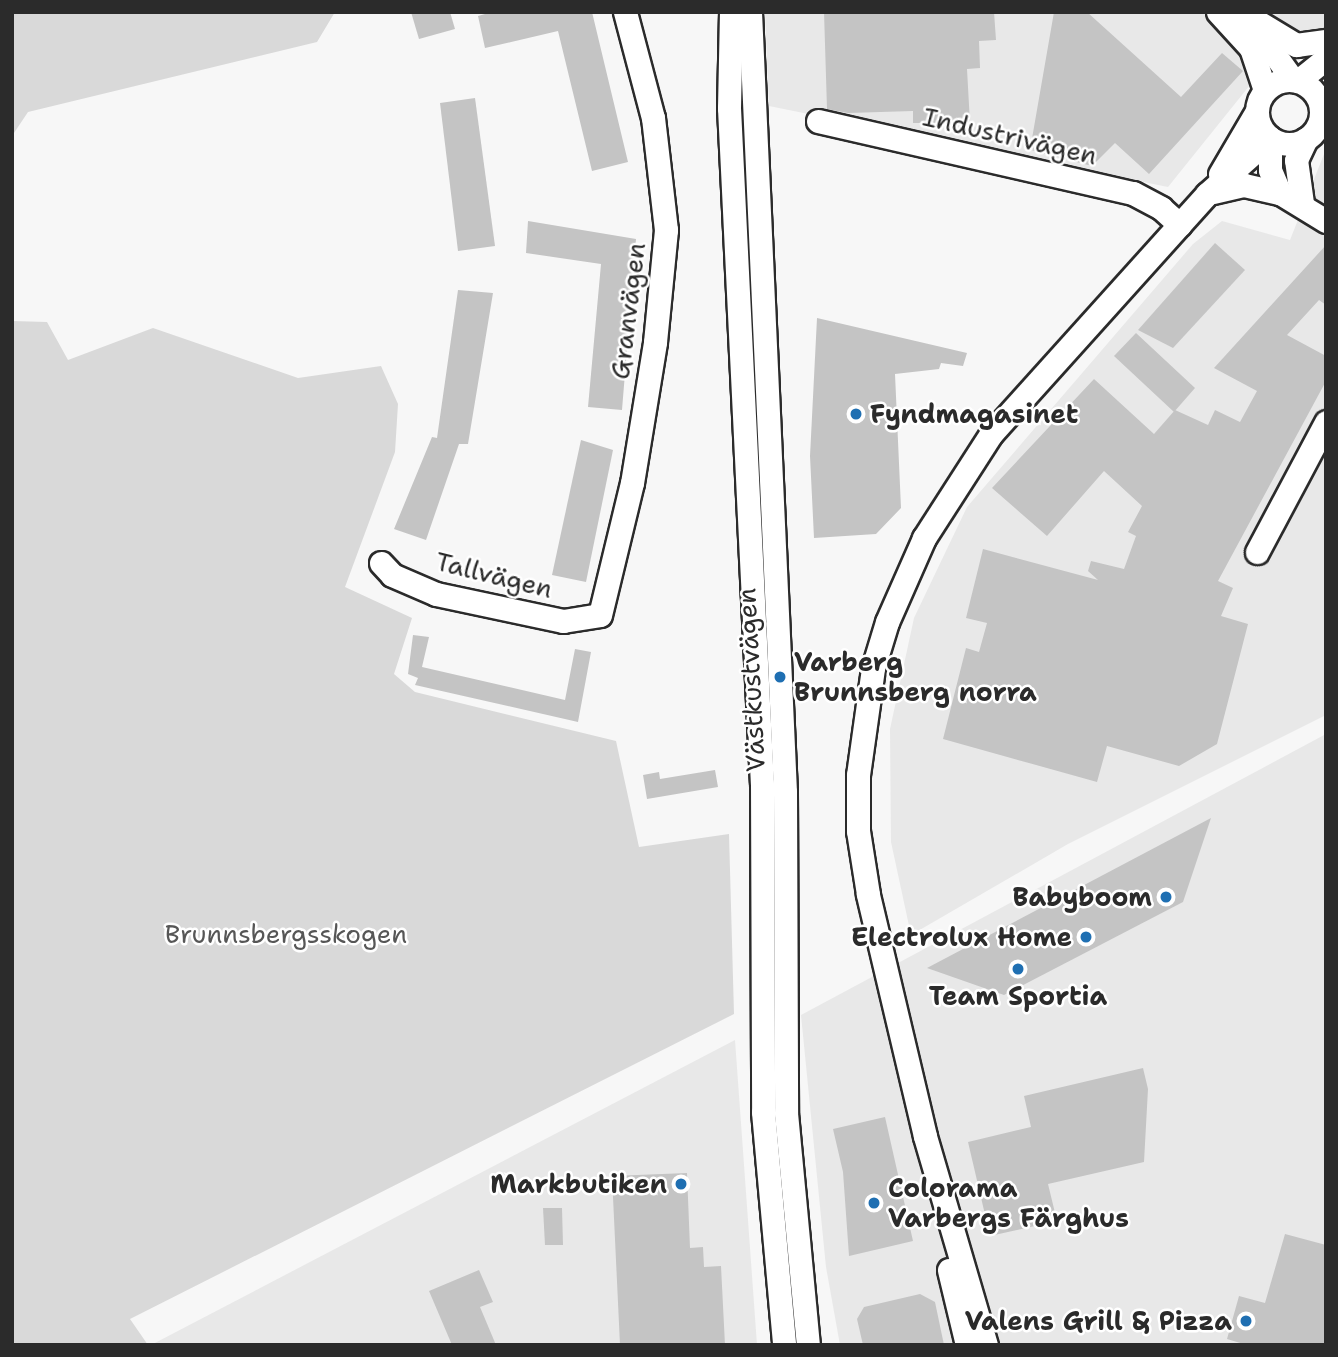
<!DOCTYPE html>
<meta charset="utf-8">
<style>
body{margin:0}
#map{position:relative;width:1338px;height:1357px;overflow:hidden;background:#f7f7f7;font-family:"Shantell Sans",sans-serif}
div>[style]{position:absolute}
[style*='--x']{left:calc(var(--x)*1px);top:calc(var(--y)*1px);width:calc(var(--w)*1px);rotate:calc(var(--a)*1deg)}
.built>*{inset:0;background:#e8e8e8}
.green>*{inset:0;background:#d9d9d9}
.building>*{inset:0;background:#c4c4c4}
.roads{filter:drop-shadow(2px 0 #2b2b2b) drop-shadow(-2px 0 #2b2b2b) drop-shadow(0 2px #2b2b2b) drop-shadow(0 -2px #2b2b2b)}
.minor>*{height:23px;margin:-11.5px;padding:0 11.5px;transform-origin:11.5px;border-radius:11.5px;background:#fff}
.minor>.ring{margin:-11.5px;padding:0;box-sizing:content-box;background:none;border:23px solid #fff;border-radius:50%}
.dots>*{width:19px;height:19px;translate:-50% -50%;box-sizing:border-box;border:4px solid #fff;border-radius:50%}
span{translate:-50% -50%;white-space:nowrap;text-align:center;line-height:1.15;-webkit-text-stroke:5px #fff;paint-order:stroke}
.street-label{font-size:26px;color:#2b2b2b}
.poi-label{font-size:26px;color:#2b2b2b;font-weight:700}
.left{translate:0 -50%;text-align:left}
.right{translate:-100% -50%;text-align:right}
.park-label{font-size:26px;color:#565656}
.frame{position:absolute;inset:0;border:14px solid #2b2b2b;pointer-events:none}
</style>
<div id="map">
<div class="built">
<div style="clip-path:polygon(765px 12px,1326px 12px,1326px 28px,1250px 85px,1168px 187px,769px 106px)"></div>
<div style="clip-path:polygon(1326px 149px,1326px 715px,1068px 844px,911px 935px,891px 842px,890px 729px,914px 618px,967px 507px,1193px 244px,1222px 221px,1290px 240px)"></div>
<div style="clip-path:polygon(1326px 734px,1326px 1345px,840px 1345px,826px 1267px,801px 1015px)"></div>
<div style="clip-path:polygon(735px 1040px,757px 1345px,151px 1345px)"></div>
</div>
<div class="green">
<div style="clip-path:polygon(12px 12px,335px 12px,317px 42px,28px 112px,12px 136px)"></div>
<div style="clip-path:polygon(12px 321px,47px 322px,68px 360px,153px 328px,298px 378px,381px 366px,398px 404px,395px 452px,345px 587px,412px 618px,394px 674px,415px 692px,616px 741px,639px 847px,729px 834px,734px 1014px,130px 1319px,148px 1345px,12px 1345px)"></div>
</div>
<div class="building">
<div style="clip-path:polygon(411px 12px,450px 12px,455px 29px,419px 39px)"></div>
<div style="clip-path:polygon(492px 12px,592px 12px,628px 162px,592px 171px,558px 31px,485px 48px,478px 16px)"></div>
<div style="clip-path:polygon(824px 12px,994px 12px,996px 40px,979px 41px,980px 68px,967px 69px,970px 123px,913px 123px,913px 111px,848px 113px,827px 109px)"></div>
<div style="clip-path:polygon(1054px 12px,1087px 12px,1181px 97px,1222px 53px,1243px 71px,1149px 174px,1115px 143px,1092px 166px,1030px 150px)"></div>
<div style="clip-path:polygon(475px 98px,495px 246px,458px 251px,440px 103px)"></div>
<div style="clip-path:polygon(528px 221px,636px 239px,622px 410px,588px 407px,601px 264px,526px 253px)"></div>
<div style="clip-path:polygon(1215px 243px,1245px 270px,1173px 348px,1138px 330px)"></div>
<div style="clip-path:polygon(1326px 245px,1326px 305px,1319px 300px,1287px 335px,1326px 356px,1326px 381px,1218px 581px,1233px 588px,1221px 616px,1248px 624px,1217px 744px,1179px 766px,1107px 746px,1097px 782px,943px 739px,966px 648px,979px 652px,987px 623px,966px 618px,983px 549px,1098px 580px,1088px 571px,1091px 561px,1124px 569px,1136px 536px,1128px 532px,1142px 506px,1104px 471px,1047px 536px,992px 488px,1094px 379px,1154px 434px,1175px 410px,1208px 425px,1215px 410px,1240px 422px,1257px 391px,1214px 368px)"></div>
<div style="clip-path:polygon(458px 290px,493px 293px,468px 444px,459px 444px,426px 540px,394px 529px,432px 437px,437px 438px)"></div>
<div style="clip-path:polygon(817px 318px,967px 353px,963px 366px,941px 363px,939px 369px,895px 374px,901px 508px,876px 534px,814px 538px,810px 456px)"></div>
<div style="clip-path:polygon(1136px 333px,1195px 388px,1174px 412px,1114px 356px)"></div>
<div style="clip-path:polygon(581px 440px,613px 450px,586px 582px,552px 575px)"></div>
<div style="clip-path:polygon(413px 635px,429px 637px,422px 667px,565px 700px,575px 649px,591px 652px,578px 722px,415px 685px,418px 678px,408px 674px)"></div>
<div style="clip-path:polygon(715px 770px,718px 787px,647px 799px,643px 775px,659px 772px,660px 779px)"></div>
<div style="clip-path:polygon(1211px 818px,1183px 902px,1004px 995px,927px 968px)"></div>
<div style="clip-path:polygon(1143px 1068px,1148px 1089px,1144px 1162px,1048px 1184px,1057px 1221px,990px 1236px,968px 1142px,1031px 1127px,1024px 1096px)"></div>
<div style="clip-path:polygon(885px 1117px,913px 1241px,849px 1256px,843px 1172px,833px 1129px)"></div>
<div style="clip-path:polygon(687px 1173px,690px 1248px,703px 1247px,704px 1267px,721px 1266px,725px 1345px,620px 1345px,612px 1176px)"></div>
<div style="clip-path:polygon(543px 1208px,562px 1208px,563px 1245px,545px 1245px)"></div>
<div style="clip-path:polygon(1285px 1234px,1326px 1245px,1326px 1345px,1247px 1345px,1227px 1339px,1239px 1296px,1265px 1303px)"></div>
<div style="clip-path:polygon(479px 1270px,493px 1302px,480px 1307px,496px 1345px,452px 1345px,429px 1291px)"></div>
<div style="clip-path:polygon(920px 1294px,935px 1302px,944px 1345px,863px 1345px,857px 1319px,864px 1307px)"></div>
</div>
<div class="roads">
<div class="minor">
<div style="--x:731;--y:12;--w:96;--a:91.2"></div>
<div style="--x:729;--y:108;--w:677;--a:87.21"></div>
<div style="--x:762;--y:784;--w:328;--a:89.8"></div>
<div style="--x:763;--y:1112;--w:234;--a:84.8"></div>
<div style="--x:750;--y:12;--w:781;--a:87.43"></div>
<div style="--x:785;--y:792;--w:321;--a:89.8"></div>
<div style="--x:786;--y:1113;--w:233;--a:84.6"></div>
<div style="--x:1218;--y:12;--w:49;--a:47.5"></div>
<div style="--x:1251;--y:48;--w:44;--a:71.6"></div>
<div style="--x:1245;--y:14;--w:60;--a:31.3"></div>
<div style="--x:1296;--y:45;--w:30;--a:-8"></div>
<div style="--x:1252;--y:23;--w:70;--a:54.3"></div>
<div class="ring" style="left:1257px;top:80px;width:41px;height:41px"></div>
<div style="--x:1298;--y:81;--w:36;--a:-39"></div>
<div style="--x:818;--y:121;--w:323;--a:12.9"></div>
<div style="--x:1133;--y:193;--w:32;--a:28"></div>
<div style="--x:1161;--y:208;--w:25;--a:42"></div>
<div style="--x:1270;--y:138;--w:32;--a:90"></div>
<div style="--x:1270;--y:170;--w:25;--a:67"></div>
<div style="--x:1280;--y:193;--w:54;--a:31.3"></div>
<div style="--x:1220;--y:174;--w:73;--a:-59.6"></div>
<div style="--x:1213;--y:192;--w:32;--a:-13"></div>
<div style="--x:1244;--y:185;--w:37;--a:13"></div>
<div style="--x:1302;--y:203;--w:43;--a:-97.9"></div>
<div style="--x:1296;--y:160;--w:23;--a:-65"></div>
<div style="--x:1257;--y:552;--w:147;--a:-62"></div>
<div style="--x:381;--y:563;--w:16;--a:47"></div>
<div style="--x:392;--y:575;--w:48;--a:23.4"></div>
<div style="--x:436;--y:594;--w:130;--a:12"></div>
<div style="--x:563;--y:621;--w:37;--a:-9"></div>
<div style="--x:600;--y:615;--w:136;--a:-76.4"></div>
<div style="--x:632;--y:483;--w:143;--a:-80.7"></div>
<div style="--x:655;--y:342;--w:113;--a:-84.4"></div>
<div style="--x:666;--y:230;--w:113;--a:-96.6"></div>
<div style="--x:653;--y:118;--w:110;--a:-104.8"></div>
<div style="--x:949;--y:1270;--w:77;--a:76.5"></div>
<div style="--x:986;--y:1345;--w:218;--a:-106.3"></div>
<div style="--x:925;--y:1136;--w:249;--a:-103.3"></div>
<div style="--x:868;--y:894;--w:64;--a:-99"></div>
<div style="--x:858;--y:831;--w:56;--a:-90"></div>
<div style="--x:858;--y:775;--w:108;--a:-82"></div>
<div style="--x:873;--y:668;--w:48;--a:-73.1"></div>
<div style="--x:887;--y:622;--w:92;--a:-66.2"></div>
<div style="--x:924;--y:538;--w:124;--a:-57.2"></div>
<div style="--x:991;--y:434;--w:323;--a:-48"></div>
<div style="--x:1207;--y:194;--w:84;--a:-41.6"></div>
</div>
</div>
<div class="dots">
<div style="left:856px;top:414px;background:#1f6fb2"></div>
<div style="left:780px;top:677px;background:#1f6fb2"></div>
<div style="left:1166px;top:897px;background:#1f6fb2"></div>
<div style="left:1086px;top:937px;background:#1f6fb2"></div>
<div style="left:1018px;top:969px;background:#1f6fb2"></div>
<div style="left:681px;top:1184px;background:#1f6fb2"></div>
<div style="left:874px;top:1203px;background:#1f6fb2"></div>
<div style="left:1246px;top:1321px;background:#1f6fb2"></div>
</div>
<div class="street-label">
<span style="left:1010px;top:136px;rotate:13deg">Industrivägen</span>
<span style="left:628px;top:311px;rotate:-83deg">Granvägen</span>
<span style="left:494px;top:575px;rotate:14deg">Tallvägen</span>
<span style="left:751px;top:680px;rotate:-93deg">Västkustvägen</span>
</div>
<div class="poi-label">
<span class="left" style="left:870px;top:414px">Fyndmagasinet</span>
<span class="left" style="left:794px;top:677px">Varberg<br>Brunnsberg norra</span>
<span class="right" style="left:1152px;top:897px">Babyboom</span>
<span class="right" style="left:1072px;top:937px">Electrolux Home</span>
<span style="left:1018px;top:996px">Team Sportia</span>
<span class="right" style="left:667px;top:1184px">Markbutiken</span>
<span class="left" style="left:888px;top:1203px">Colorama<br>Varbergs Färghus</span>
<span class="right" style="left:1232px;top:1321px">Valens Grill &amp; Pizza</span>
</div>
<div class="park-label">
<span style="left:286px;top:934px">Brunnsbergsskogen</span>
</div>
<div class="frame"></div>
</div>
